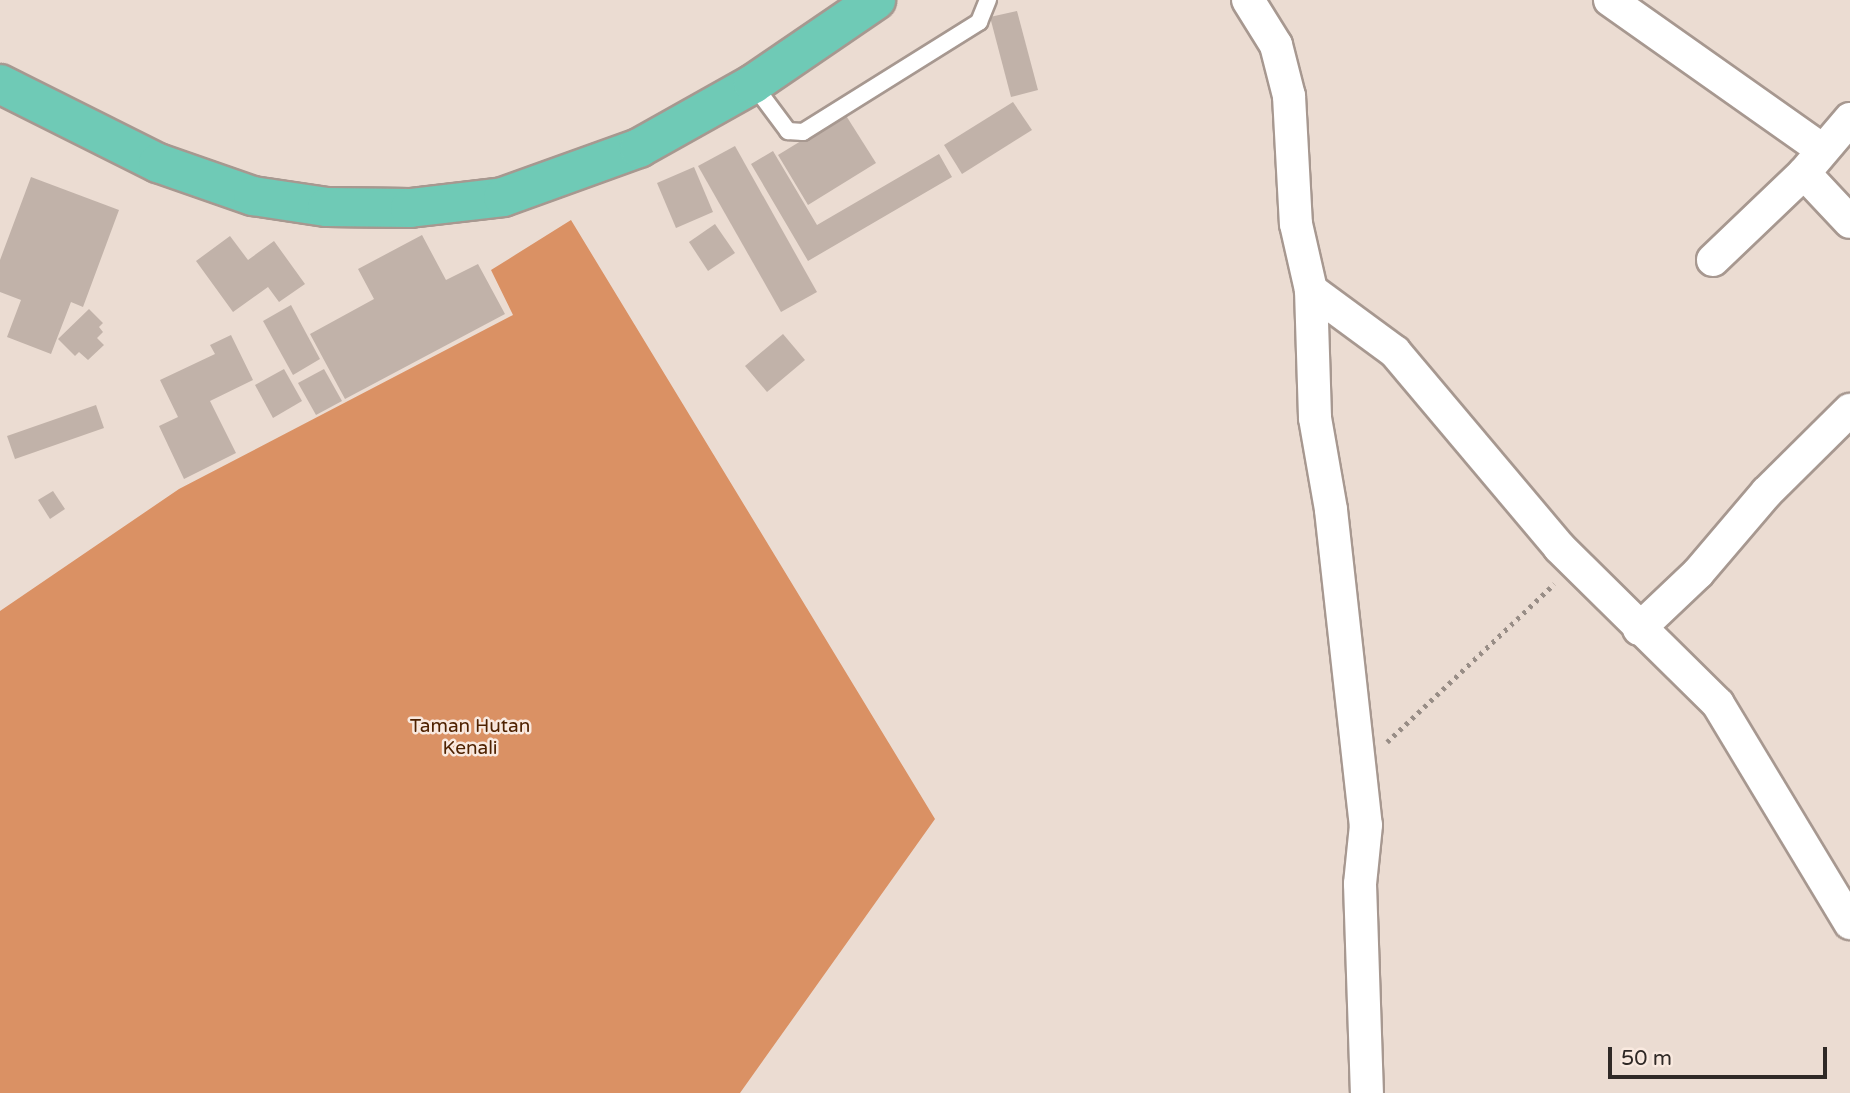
<!DOCTYPE html>
<style>
body{margin:0}
#map{position:relative;width:1850px;height:1093px;overflow:hidden;background:#ebdcd2;font-family:"Varela Round",sans-serif}
div>[style]{position:absolute}
[style*='--x']{left:calc(var(--x)*1px);top:calc(var(--y)*1px);width:calc(var(--w)*1px);rotate:calc(var(--a)*1deg)}
.forest>*{inset:0;background:#da9164}
.building>*{inset:0;background:#c1b2a9}
.path>*{height:4.5px;margin-top:-2.25px;transform-origin:0;background:repeating-linear-gradient(90deg,#988d86 0 3.5px,transparent 0 8.5px)}
.roads{filter:drop-shadow(2px 0 #a79890) drop-shadow(-2px 0 #a79890) drop-shadow(0 2px #a79890) drop-shadow(0 -2px #a79890)}
.service>*{height:16px;margin:-8px;padding:0 8px;transform-origin:8px;border-radius:8px;background:#fff}
.minor>*{height:32px;margin:-16px;padding:0 16px;transform-origin:16px;border-radius:16px;background:#fff}
.trunk>*{height:38px;margin:-19px;padding:0 19px;transform-origin:19px;border-radius:19px;background:#6fcab6}
span{translate:-50% -50%;white-space:nowrap;text-align:center;line-height:1.15;-webkit-text-stroke:5px #f9e9df;paint-order:stroke}
.park-label{font-size:19px;color:#4f2200}
.scale{position:absolute;left:1608px;top:1047px;width:219px;height:32px;box-sizing:border-box;border:4px solid #2f2926;border-top:0;padding-left:9px;font-size:21px;line-height:24px;white-space:nowrap;color:#2f2926;-webkit-text-stroke:5px #f9e9df;paint-order:stroke}
</style>
<div id="map">
<div class="forest">
<div style="clip-path:polygon(571px 220px,935px 819px,740px 1093px,0 1093px,0 611px,179px 489px,513px 315px,491px 270px)"></div>
</div>
<div class="building">
<div style="clip-path:polygon(1017px 11px,1038px 90px,1011px 97px,990px 17px)"></div>
<div style="clip-path:polygon(1013px 102px,1032px 130px,962px 174px,944px 145px)"></div>
<div style="clip-path:polygon(845px 114px,876px 163px,808px 205px,778px 155px)"></div>
<div style="clip-path:polygon(735px 146px,817px 292px,781px 312px,698px 166px)"></div>
<div style="clip-path:polygon(773px 151px,817px 225px,939px 154px,952px 177px,808px 261px,751px 164px)"></div>
<div style="clip-path:polygon(694px 167px,713px 212px,676px 228px,657px 183px)"></div>
<div style="clip-path:polygon(31px 177px,119px 210px,83px 307px,71px 302px,51px 354px,7px 337px,21px 300px,0 292px,0 260px)"></div>
<div style="clip-path:polygon(715px 224px,735px 253px,708px 271px,689px 242px)"></div>
<div style="clip-path:polygon(422px 235px,446px 280px,478px 264px,505px 314px,345px 399px,310px 334px,374px 299px,358px 269px)"></div>
<div style="clip-path:polygon(230px 236px,248px 260px,274px 241px,305px 284px,279px 302px,268px 287px,233px 312px,196px 261px)"></div>
<div style="clip-path:polygon(291px 305px,320px 359px,293px 375px,263px 321px)"></div>
<div style="clip-path:polygon(89px 309px,103px 323px,99px 327px,103px 332px,97px 338px,104px 345px,88px 360px,79px 352px,75px 356px,58px 339px)"></div>
<div style="clip-path:polygon(783px 334px,805px 360px,767px 392px,745px 366px)"></div>
<div style="clip-path:polygon(231px 335px,253px 380px,210px 401px,236px 453px,184px 479px,159px 426px,178px 417px,160px 380px,215px 354px,210px 345px)"></div>
<div style="clip-path:polygon(284px 369px,302px 401px,273px 418px,255px 385px)"></div>
<div style="clip-path:polygon(324px 369px,342px 401px,316px 415px,298px 383px)"></div>
<div style="clip-path:polygon(96px 405px,104px 428px,15px 459px,7px 436px)"></div>
<div style="clip-path:polygon(53px 491px,65px 509px,50px 519px,38px 500px)"></div>
</div>
<div class="path">
<div style="--x:1387;--y:742;--w:230;--a:-43.4"></div>
</div>
<div class="roads">
<div class="service">
<div style="--x:753;--y:84;--w:59;--a:53.3"></div>
<div style="--x:788;--y:131;--w:15;--a:4"></div>
<div style="--x:803;--y:132;--w:208;--a:-32"></div>
<div style="--x:979;--y:22;--w:24;--a:-68"></div>
</div>
<div class="minor">
<div style="--x:1248;--y:0;--w:53;--a:58.1"></div>
<div style="--x:1276;--y:45;--w:53;--a:75.7"></div>
<div style="--x:1289;--y:96;--w:128;--a:86.9"></div>
<div style="--x:1296;--y:224;--w:68;--a:77.2"></div>
<div style="--x:1311;--y:290;--w:128;--a:88.2"></div>
<div style="--x:1315;--y:418;--w:93;--a:80.1"></div>
<div style="--x:1331;--y:510;--w:317;--a:83.7"></div>
<div style="--x:1366;--y:825;--w:59;--a:95.8"></div>
<div style="--x:1360;--y:884;--w:209;--a:88.1"></div>
<div style="--x:1610;--y:0;--w:258;--a:35.2"></div>
<div style="--x:1850;--y:119;--w:71;--a:130.4"></div>
<div style="--x:1804;--y:173;--w:67;--a:46.8"></div>
<div style="--x:1713;--y:260;--w:126;--a:-43.7"></div>
<div style="--x:1311;--y:290;--w:104;--a:36.4"></div>
<div style="--x:1395;--y:352;--w:255;--a:49.9"></div>
<div style="--x:1559;--y:547;--w:223;--a:44.6"></div>
<div style="--x:1718;--y:704;--w:256;--a:58.9"></div>
<div style="--x:1639;--y:629;--w:81;--a:-43.5"></div>
<div style="--x:1698;--y:573;--w:106;--a:-49.6"></div>
<div style="--x:1767;--y:492;--w:117;--a:-44.7"></div>
</div>
<div class="trunk">
<div style="--x:0;--y:84;--w:177;--a:26.6"></div>
<div style="--x:158;--y:163;--w:101;--a:19.2"></div>
<div style="--x:253;--y:196;--w:75;--a:8.5"></div>
<div style="--x:327;--y:207;--w:83;--a:0.7"></div>
<div style="--x:410;--y:208;--w:94;--a:-6.7"></div>
<div style="--x:503;--y:197;--w:145;--a:-19.8"></div>
<div style="--x:639;--y:148;--w:131;--a:-29.3"></div>
<div style="--x:753;--y:84;--w:149;--a:-34.3"></div>
</div>
</div>
<div class="park-label">
<span style="left:470px;top:738px">Taman Hutan<br>Kenali</span>
</div>
<div class="scale">50 m</div>
</div>
